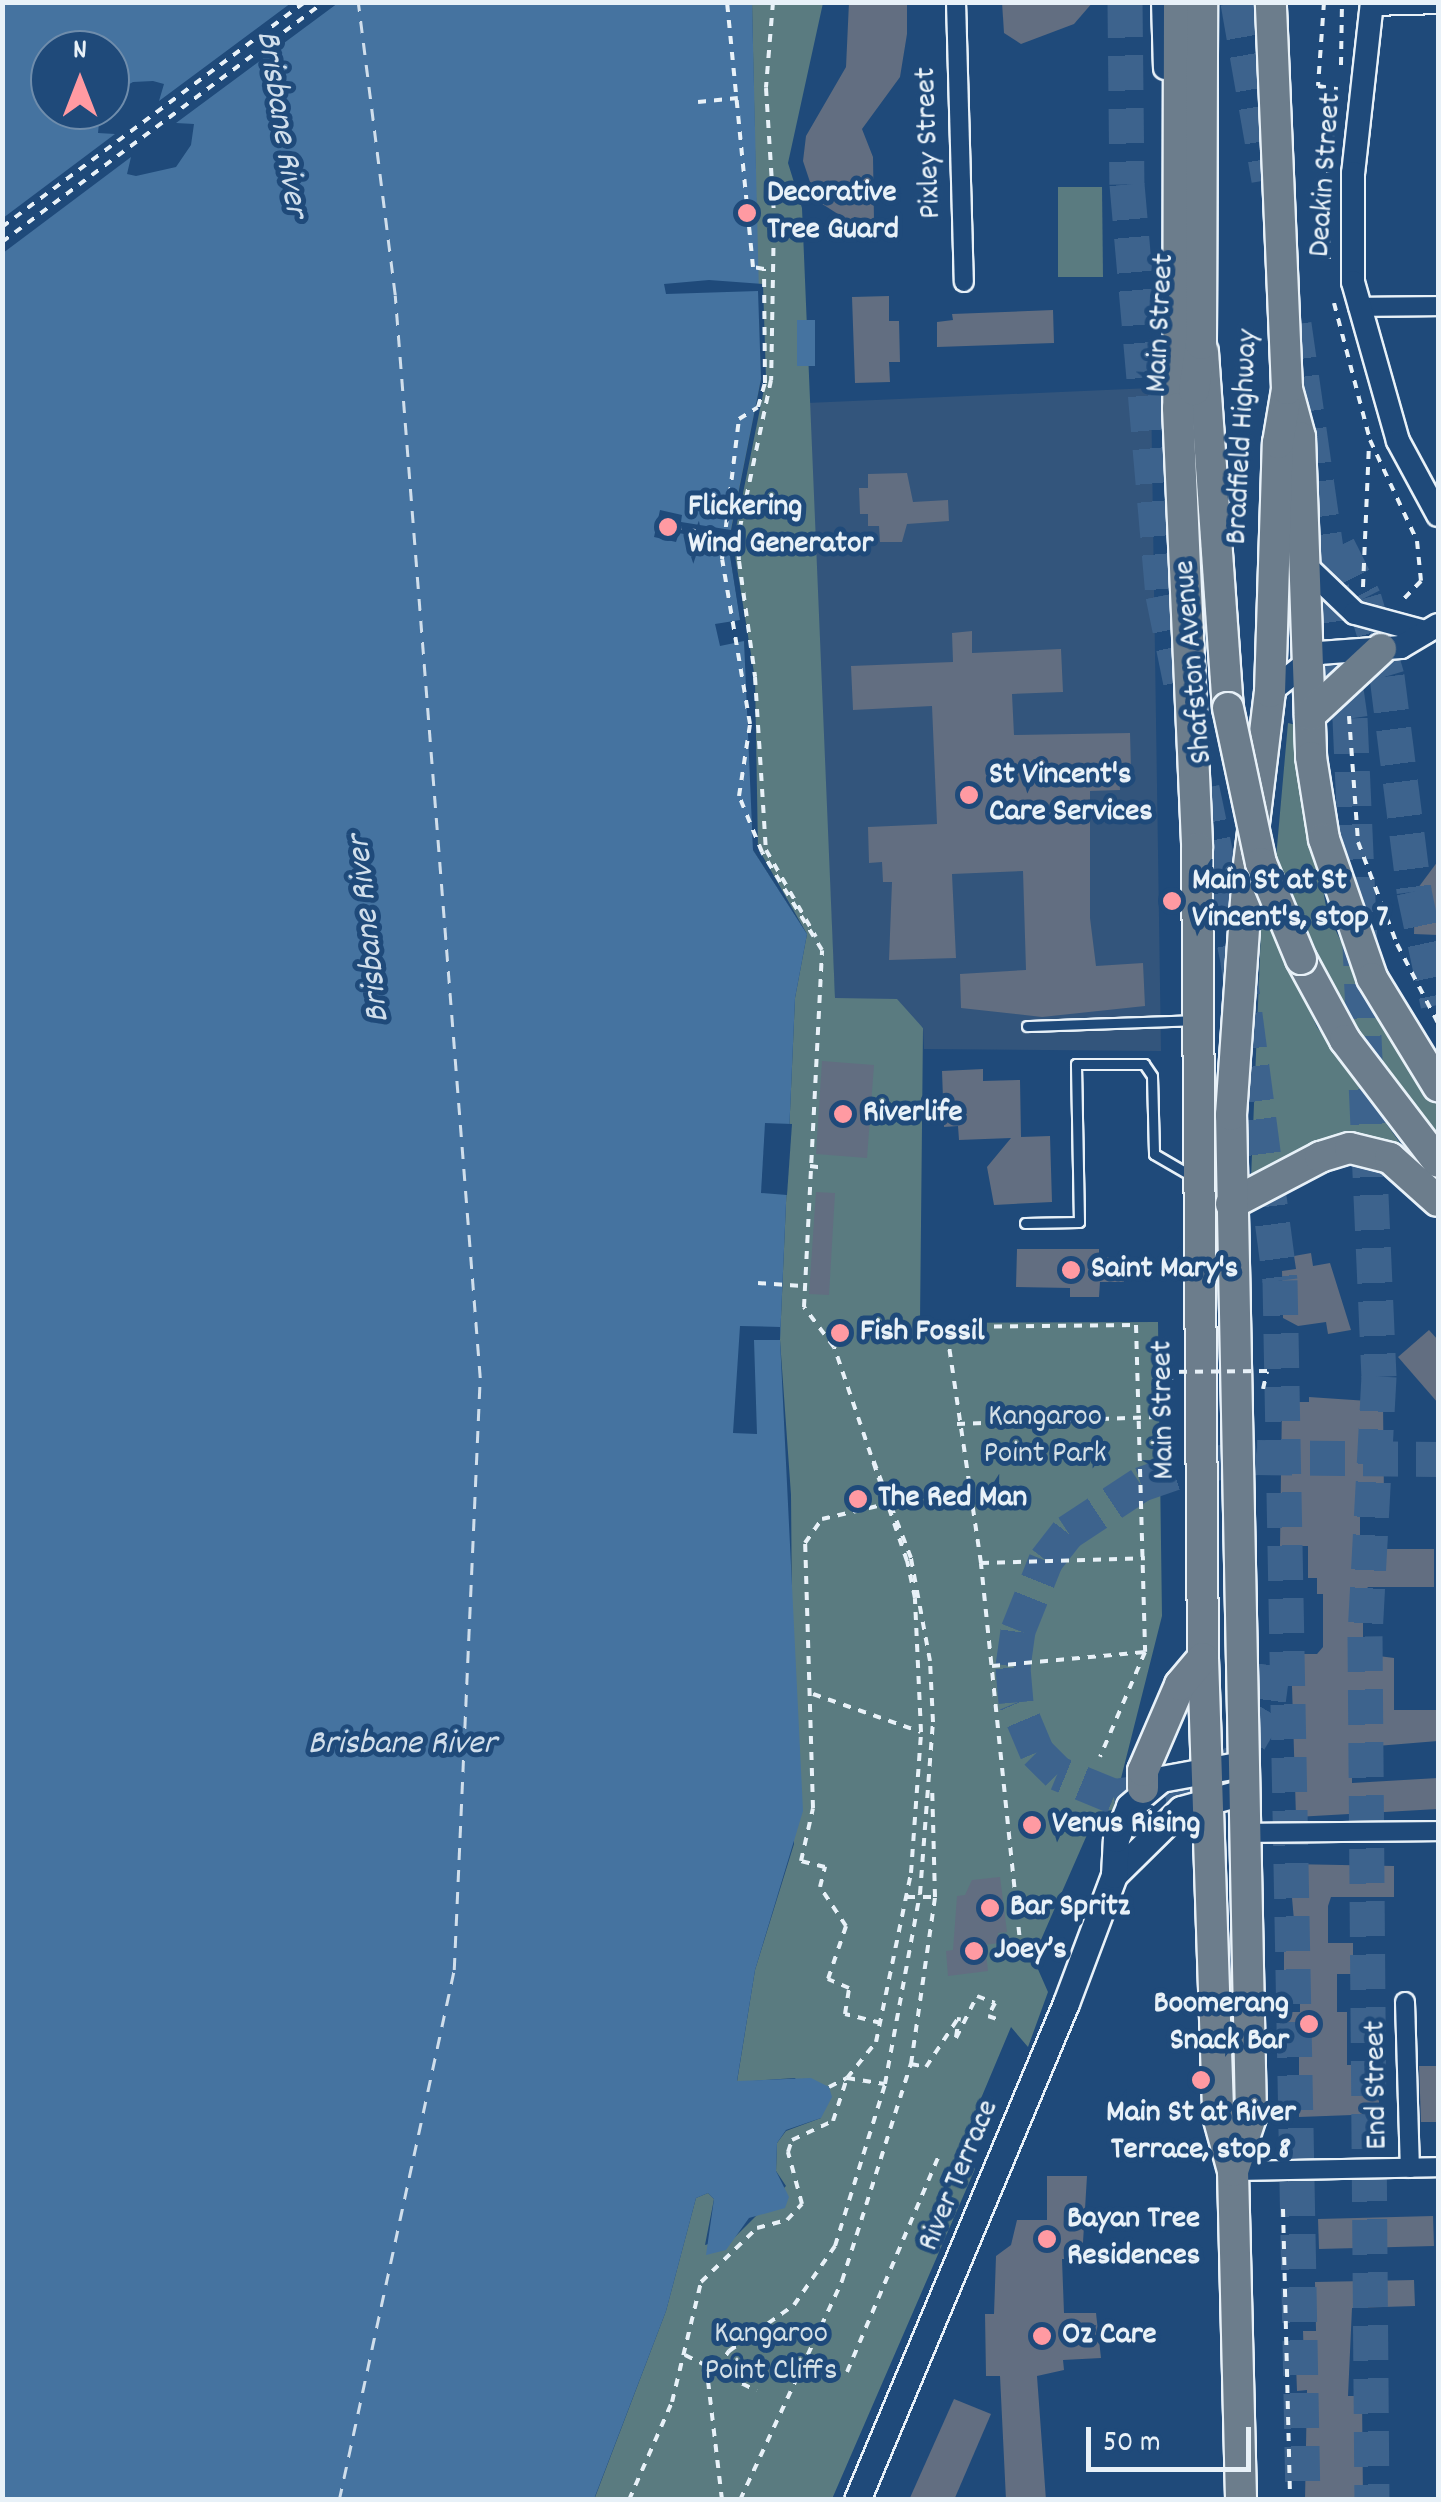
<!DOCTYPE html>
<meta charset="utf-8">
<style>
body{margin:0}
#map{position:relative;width:1441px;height:2502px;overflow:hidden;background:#1f4a7a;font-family:Dekko,sans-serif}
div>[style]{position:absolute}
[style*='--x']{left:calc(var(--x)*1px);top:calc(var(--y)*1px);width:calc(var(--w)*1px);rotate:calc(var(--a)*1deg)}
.built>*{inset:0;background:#33557c}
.green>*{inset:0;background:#5a7b80}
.water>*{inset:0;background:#4573a0}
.pier>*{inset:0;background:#1f4a7a}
.ferry>*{height:2.5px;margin-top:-1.25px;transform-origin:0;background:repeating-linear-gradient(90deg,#d0deeb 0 12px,transparent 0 22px)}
.building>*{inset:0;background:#626e81}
.motorway-tunnel>*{height:35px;margin-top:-17.5px;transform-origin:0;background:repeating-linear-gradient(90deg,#3d638d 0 35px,transparent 0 53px)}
.path>*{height:4px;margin-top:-2px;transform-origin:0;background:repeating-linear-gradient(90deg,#e8f1f8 0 8px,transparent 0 16px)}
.roads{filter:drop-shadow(2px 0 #e8f1f8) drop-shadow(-2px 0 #e8f1f8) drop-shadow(0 2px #e8f1f8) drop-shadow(0 -2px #e8f1f8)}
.service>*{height:9px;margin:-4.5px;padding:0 4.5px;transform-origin:4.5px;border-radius:4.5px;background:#1f4a7a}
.minor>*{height:18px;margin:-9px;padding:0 9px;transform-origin:9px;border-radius:9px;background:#1f4a7a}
.tertiary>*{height:22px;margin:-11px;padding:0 11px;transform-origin:11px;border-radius:11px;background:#1f4a7a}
.secondary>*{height:25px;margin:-12.5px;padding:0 12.5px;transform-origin:12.5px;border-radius:12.5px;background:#1f4a7a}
.primary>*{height:30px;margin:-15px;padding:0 15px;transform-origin:15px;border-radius:15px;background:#6c7d8c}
.trunk>*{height:30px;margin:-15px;padding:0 15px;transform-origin:15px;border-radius:15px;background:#6c7d8c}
.path-bridge>*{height:4px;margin-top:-2px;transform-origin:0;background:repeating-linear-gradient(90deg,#e8f1f8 0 8px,transparent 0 16px)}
.bridges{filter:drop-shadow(2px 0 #e8f1f8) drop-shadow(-2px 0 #e8f1f8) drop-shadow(0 2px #e8f1f8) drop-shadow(0 -2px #e8f1f8)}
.primary-bridge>*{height:30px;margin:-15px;padding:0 15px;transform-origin:15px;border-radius:15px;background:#6c7d8c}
.dots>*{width:28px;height:28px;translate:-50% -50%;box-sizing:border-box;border:5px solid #1f4a7a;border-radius:50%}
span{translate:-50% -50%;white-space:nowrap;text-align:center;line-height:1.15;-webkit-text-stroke:10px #1f4a7a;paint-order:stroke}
.street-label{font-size:32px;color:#e8f1f8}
.poi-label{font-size:32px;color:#e8f1f8;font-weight:700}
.left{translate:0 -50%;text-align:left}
.right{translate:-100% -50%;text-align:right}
.park-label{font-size:32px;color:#d3dfe6}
.water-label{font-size:35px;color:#d0deeb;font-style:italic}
.frame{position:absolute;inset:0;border:5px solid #e8f1f8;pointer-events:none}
.north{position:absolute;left:30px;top:30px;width:100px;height:100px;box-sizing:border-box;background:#1f4a7a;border:2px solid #6f8dac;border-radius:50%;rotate:0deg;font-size:28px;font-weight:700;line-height:40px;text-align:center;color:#e8f1f8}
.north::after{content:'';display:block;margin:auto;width:35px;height:45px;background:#ff9aa2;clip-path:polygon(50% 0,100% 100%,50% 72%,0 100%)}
.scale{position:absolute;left:1086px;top:2427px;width:165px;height:45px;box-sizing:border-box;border:5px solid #e8f1f8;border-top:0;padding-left:12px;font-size:30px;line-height:35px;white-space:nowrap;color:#e8f1f8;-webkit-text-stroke:8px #1f4a7a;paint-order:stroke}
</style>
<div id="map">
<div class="built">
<div style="clip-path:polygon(1151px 388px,1161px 1051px,924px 1049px,923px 1027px,835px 999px,807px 403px)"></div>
</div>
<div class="green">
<div style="clip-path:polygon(752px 3px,823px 3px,788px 163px,802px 208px,835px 998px,897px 999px,923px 1028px,920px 1323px,1158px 1322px,1162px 1616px,1113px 1810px,1097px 1812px,1033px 1958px,1048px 1992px,1028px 2047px,1011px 2027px,961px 2146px,975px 2169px,832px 2499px,594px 2500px,666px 2311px,696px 2198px,708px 2193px,714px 2199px,705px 2245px,735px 2237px,786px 2186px,776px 2171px,777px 2143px,786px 2131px,821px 2118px,795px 2078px,737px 2082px,755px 1970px,794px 1844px,791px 1495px,780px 1340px,795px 998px,807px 934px,753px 850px,750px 679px,728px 543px,758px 291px)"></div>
<div style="clip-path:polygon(1058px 187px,1102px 187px,1103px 277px,1058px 277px)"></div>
<div style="clip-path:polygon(1288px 723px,1296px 725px,1327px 913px,1375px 1010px,1438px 1105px,1438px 1136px,1386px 1072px,1333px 989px,1276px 858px)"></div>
<div style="clip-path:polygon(1262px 904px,1317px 1027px,1408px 1154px,1358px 1135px,1251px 1179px)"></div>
</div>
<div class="water">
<div style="clip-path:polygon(evenodd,3px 3px,752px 3px,761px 379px,728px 543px,750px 679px,753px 850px,807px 934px,795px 998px,780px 1340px,803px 1811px,755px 1970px,737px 2081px,811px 2078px,829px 2087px,832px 2097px,821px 2118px,786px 2130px,777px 2143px,776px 2171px,789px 2197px,785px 2208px,749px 2218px,726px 2250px,706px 2255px,714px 2199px,708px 2193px,696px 2198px,666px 2311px,594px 2499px,3px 2500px,3px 3px,50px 50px,110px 50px,110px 110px,50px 110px,50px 50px)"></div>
<div style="clip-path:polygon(797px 320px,815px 320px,815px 366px,797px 366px)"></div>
</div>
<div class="pier">
<div style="clip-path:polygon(291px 3px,338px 3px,176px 123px,194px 124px,191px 145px,176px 167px,136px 176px,127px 174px,131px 157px,3px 253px,3px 218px,115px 134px,98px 133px,100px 113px,110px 110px,113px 93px,133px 82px,153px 81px,164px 84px,159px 101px)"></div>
<div style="clip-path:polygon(709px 280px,763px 284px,766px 379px,733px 543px,755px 679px,758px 848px,807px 934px,753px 850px,744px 641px,720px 646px,715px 624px,740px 620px,728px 543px,679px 533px,676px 542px,654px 537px,660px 510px,682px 515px,681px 522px,731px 530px,761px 379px,758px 291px,666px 294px,664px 284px)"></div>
<div style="clip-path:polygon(765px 1123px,792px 1124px,787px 1195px,761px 1193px)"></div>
<div style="clip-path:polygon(740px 1326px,780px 1327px,780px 1340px,754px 1340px,757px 1434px,733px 1433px)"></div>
</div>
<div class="ferry">
<div style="--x:339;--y:2500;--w:542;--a:-77.76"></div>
<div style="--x:454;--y:1970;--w:593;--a:-87.49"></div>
<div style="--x:480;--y:1378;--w:1086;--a:-94.49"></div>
<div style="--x:395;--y:295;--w:295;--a:-97.2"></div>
</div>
<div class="building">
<div style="clip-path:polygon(849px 2px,907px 2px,907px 34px,900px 77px,862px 129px,873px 157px,874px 220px,854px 217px,852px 223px,816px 200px,803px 161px,806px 136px,846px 67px)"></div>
<div style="clip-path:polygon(1002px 2px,1093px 2px,1074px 24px,1021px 44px,1004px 33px)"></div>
<div style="clip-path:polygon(889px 296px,889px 321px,899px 321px,900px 362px,889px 362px,890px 382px,855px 383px,852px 297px)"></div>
<div style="clip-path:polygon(1053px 310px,1054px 343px,937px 347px,937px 322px,953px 320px,952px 314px)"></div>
<div style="clip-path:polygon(907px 473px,913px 502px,948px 500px,949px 521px,907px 524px,902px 542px,880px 542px,879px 526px,868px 526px,868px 514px,860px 514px,859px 488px,868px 488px,868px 474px)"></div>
<div style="clip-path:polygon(972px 631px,972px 653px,1061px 649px,1063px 692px,1012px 694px,1014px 735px,1130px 733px,1131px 769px,1119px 770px,1120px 790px,1090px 791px,1090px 918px,1096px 966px,1143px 963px,1145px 1006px,1042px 1017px,961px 1008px,960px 974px,1026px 970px,1023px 871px,952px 874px,956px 958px,889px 960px,892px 882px,883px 882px,882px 862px,869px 863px,868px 827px,937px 824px,932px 706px,853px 710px,851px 666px,953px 662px,952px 633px)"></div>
<div style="clip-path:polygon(1438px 861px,1438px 935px,1414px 934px,1415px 892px)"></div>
<div style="clip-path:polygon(822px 1061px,874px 1065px,867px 1158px,816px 1154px)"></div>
<div style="clip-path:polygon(983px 1069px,983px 1081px,1020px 1080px,1021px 1137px,1050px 1136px,1052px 1202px,994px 1205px,987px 1167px,1011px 1138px,959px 1140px,958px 1126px,944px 1127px,942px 1071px)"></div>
<div style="clip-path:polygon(816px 1192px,835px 1193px,829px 1295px,809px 1294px)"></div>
<div style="clip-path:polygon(1017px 1249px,1099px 1249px,1099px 1257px,1125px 1258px,1124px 1282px,1100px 1282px,1099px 1297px,1070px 1297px,1070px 1288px,1016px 1287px)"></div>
<div style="clip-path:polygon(1311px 1253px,1313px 1266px,1330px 1263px,1351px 1330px,1328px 1334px,1326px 1322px,1298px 1326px,1283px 1318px,1282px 1271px,1296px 1269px,1294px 1256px)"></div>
<div style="clip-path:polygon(1429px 1330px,1438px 1340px,1438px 1403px,1398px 1357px)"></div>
<div style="clip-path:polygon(1309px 1397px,1383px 1402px,1384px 1500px,1360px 1500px,1360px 1549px,1434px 1549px,1434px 1587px,1368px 1587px,1363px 1594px,1363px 1654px,1394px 1658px,1394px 1710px,1438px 1710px,1438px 1741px,1352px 1748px,1352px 1783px,1438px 1778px,1438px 1809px,1296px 1817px,1291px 1654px,1317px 1654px,1323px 1647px,1323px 1594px,1317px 1594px,1317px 1578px,1308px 1578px,1308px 1546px,1280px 1546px,1282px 1402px,1309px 1402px)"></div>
<div style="clip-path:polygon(1289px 1864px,1394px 1866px,1394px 1897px,1331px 1897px,1328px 1906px,1328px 1943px,1353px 1943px,1353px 1974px,1337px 1974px,1337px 2012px,1347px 2012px,1347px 2065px,1379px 2065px,1379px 2114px,1299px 2117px,1299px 2043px,1283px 2043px,1283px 2012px,1300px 2012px,1300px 1974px,1284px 1974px,1284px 1943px,1296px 1943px)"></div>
<div style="clip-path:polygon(1000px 1877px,1007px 1932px,998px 1933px,999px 1943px,985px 1945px,988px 1971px,948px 1976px,946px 1951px,953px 1950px,957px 1896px,965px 1895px,972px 1880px)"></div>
<div style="clip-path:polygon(1419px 2066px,1438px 2066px,1438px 2122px,1421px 2122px)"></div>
<div style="clip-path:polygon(1047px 2176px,1087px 2176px,1082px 2259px,1062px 2259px,1064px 2313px,1096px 2313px,1101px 2358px,1063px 2360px,1064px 2370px,1037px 2376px,1046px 2500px,1006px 2500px,1000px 2376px,986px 2376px,985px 2314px,994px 2314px,996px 2256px,1011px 2245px,1017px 2220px,1047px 2220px)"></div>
<div style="clip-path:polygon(1433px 2216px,1434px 2246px,1319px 2249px,1318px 2219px)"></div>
<div style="clip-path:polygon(1414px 2280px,1415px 2306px,1352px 2308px,1348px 2396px,1362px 2396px,1363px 2500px,1305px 2500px,1307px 2390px,1297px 2391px,1296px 2365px,1304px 2365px,1303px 2331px,1316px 2331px,1315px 2282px)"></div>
<div style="clip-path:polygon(954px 2399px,991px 2414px,954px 2500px,909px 2500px)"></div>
</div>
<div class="motorway-tunnel">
<div style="--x:1125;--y:2;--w:182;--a:89.4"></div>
<div style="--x:1127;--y:184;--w:413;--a:85"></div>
<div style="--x:1163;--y:595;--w:100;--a:78.5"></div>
<div style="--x:1238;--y:2;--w:180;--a:80.1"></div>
<div style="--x:1294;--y:324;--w:398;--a:81.9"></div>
<div style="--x:1350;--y:718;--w:659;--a:87.48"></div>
<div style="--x:1379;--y:1376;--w:260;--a:93.1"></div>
<div style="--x:1365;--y:1636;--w:864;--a:89.54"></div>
<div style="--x:1338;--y:546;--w:58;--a:63.4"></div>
<div style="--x:1364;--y:598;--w:81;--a:73.6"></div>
<div style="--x:1387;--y:676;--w:217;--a:82.8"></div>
<div style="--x:1414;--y:891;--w:116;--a:78"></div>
<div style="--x:1202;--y:788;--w:177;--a:78.2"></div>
<div style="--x:1238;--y:961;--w:322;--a:82.5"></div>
<div style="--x:1280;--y:1280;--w:1220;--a:88.92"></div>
<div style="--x:1273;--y:1665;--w:45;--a:97.6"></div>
<div style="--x:1267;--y:1710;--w:65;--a:120.5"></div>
<div style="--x:1234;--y:1766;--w:39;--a:153"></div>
<div style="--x:1199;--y:1784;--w:86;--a:172"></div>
<div style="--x:1114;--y:1796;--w:61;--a:-157.7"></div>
<div style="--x:1058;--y:1773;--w:30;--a:-135"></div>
<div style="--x:1037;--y:1752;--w:54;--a:-112.8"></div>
<div style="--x:1016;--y:1702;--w:36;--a:-95"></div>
<div style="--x:1013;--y:1666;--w:36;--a:-82"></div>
<div style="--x:1018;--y:1630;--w:75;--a:-68.2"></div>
<div style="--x:1046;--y:1560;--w:36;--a:-52"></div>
<div style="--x:1068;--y:1532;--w:87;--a:-33.3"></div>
<div style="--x:1141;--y:1484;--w:55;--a:-19.1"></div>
<div style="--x:1193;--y:1466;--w:65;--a:-8"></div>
<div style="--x:1257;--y:1457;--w:181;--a:0.6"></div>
</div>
<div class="path">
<div style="--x:773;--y:2;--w:86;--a:94.7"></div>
<div style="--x:766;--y:88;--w:128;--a:86.4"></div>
<div style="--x:774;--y:216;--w:164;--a:91"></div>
<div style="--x:771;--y:380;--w:159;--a:101.9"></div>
<div style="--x:738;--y:536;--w:25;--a:88"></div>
<div style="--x:739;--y:561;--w:117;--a:82.1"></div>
<div style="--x:755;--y:677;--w:173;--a:86.4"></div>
<div style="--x:766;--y:850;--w:100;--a:60.1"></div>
<div style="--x:1324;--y:2;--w:84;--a:94.1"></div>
<div style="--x:1318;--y:86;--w:20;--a:9"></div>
<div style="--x:1341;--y:65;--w:63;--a:-89.1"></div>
<div style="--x:698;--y:102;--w:40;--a:-5.7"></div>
<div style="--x:2;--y:227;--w:377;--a:-36.6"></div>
<div style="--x:2;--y:242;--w:402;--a:-36.7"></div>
<div style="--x:1329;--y:259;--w:70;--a:-92.5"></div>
<div style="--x:1326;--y:189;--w:81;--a:-82.9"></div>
<div style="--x:1334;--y:303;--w:142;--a:75.3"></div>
<div style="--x:1370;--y:440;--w:111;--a:65"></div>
<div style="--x:1417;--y:541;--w:40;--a:84.3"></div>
<div style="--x:1421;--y:581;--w:30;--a:134"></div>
<div style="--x:674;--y:527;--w:53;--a:10.9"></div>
<div style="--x:1363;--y:587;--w:144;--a:-87.6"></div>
<div style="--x:1349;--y:716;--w:126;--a:85.9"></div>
<div style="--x:1358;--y:842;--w:109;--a:69.1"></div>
<div style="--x:1397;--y:944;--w:89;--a:62.6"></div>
<div style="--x:810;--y:1166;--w:15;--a:8"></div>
<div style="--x:758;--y:1283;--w:44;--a:3.9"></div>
<div style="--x:1163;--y:1372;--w:24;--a:88"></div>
<div style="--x:1263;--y:1389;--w:18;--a:-77"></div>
<div style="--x:1164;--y:1396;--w:8;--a:0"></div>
<div style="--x:1172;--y:1396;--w:40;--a:-92.9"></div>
<div style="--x:957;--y:1424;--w:200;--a:-2"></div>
<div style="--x:1157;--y:1417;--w:45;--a:-93.8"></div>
<div style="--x:1154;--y:1372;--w:9;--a:0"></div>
<div style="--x:981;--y:1563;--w:164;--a:-1.7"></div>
<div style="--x:992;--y:1666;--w:154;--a:-5.2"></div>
<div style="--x:813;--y:1694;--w:114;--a:19.4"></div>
<div style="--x:907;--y:1897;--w:28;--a:0"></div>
<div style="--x:1021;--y:1951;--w:390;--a:-95.9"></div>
<div style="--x:981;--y:1563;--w:239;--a:-98.4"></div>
<div style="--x:946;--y:1327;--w:190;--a:-0.6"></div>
<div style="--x:1136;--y:1325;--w:327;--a:88.4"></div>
<div style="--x:1145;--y:1652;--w:114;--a:113.2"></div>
<div style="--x:881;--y:2023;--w:37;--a:-166"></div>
<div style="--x:845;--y:2014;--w:26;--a:-81"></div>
<div style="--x:849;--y:1988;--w:23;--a:-157"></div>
<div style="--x:828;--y:1979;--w:56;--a:-71.2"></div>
<div style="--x:846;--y:1926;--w:47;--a:-123.7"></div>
<div style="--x:820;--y:1887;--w:21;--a:-76"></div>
<div style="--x:825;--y:1867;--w:25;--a:-166"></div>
<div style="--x:801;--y:1861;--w:54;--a:-77.2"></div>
<div style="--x:813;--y:1808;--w:265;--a:-91.7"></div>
<div style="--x:805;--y:1543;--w:29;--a:-55"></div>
<div style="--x:822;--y:1519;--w:66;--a:-13.2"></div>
<div style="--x:956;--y:2037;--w:20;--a:-81"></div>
<div style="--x:956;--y:2038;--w:47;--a:-63.4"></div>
<div style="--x:977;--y:1996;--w:19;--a:21"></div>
<div style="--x:995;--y:2003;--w:15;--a:118"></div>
<div style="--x:988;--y:2016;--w:9;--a:18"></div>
<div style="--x:911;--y:2064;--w:15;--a:11"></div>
<div style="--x:926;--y:2067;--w:60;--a:-56.6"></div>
<div style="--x:829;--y:2087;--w:20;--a:-27"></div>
<div style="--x:847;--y:2078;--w:38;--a:9"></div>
<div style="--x:1283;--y:2209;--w:291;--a:88.6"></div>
<div style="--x:685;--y:2355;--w:80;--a:26.6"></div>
<div style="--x:847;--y:2372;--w:238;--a:-67"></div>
<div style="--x:629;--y:2500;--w:107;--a:-66.3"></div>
<div style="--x:672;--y:2402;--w:123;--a:-76.4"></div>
<div style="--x:701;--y:2282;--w:78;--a:-44"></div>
<div style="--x:757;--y:2228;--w:31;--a:-15"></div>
<div style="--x:787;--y:2220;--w:22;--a:-47"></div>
<div style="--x:802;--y:2204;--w:54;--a:-105.1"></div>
<div style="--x:788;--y:2152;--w:13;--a:-72"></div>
<div style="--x:792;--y:2140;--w:45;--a:-24.9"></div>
<div style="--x:833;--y:2121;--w:45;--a:-72"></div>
<div style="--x:847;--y:2078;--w:46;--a:-51.1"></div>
<div style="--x:876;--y:2042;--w:173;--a:-78.3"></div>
<div style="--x:911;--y:1873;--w:141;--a:-85.9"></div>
<div style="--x:921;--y:1732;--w:134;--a:-92.6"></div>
<div style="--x:915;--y:1598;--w:38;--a:-102"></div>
<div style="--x:907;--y:1561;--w:226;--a:-108.8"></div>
<div style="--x:834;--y:1347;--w:50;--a:-126.9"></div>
<div style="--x:804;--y:1307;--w:357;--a:-87.1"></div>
<div style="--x:822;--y:950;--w:115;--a:-121.5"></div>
<div style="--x:762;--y:852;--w:61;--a:-112.3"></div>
<div style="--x:739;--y:796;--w:73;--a:-81.3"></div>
<div style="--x:750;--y:724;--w:167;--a:-99.6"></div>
<div style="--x:722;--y:559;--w:141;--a:-83.1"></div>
<div style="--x:739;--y:419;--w:22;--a:-32"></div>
<div style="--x:758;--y:407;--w:25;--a:-74"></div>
<div style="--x:765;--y:383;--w:114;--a:-90.5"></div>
<div style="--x:764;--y:269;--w:11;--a:-170"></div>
<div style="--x:753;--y:267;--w:266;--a:-95.6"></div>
<div style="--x:722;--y:2500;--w:120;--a:-96.7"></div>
<div style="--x:708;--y:2381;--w:37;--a:-55"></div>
<div style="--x:729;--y:2351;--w:80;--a:-35.3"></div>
<div style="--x:794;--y:2305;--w:72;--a:-55.2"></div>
<div style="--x:835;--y:2246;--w:170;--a:-72.8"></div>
<div style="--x:885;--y:2084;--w:193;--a:-79.6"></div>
<div style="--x:920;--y:1894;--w:172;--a:-85.7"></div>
<div style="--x:933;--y:1722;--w:61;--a:-92.8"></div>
<div style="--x:930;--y:1661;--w:105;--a:-100.5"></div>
<div style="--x:911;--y:1558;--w:108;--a:-111.1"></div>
<div style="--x:740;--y:2500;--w:242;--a:-65"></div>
<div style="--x:842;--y:2281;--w:228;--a:-72.4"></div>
<div style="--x:911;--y:2064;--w:169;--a:-81.8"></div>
<div style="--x:935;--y:1897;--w:112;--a:-91.5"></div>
</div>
<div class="roads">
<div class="service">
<div style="--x:1027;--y:1026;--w:168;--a:-2"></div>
<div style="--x:1025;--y:1223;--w:54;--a:-1.1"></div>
<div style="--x:1079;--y:1222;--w:158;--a:-91.1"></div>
<div style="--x:1076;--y:1064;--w:68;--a:0"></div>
<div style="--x:1144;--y:1064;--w:14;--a:56"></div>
<div style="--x:1152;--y:1076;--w:78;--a:88.5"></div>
<div style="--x:1154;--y:1154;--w:44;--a:30.1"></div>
</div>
<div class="minor">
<div style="--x:956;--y:2;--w:280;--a:88.4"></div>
<div style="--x:1372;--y:6;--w:66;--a:-1.7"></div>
<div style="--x:1358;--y:307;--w:80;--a:-0.7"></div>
<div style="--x:1245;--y:1833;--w:193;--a:-0.6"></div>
<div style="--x:1405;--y:2002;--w:166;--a:88.3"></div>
<div style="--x:1233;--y:2171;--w:205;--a:-1.1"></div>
</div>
<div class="tertiary">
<div style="--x:1163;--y:2;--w:66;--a:88.3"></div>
<div style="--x:1372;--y:2;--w:172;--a:96.3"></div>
<div style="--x:1353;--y:173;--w:109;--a:90"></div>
<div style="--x:1353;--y:282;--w:165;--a:74.2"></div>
<div style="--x:1398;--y:441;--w:84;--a:61.6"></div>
<div style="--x:1308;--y:568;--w:65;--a:43.8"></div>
<div style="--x:1355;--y:613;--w:73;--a:15.2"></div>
<div style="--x:1270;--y:692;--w:63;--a:-38.5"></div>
<div style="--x:1319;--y:653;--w:82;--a:-4.2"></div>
<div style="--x:1401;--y:647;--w:43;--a:-30.7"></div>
</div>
<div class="secondary">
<div style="--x:1114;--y:1875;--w:94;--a:-44.6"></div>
<div style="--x:1181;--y:1809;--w:64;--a:-15.3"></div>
<div style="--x:857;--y:2500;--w:539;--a:-67.19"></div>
<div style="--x:1066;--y:2003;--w:137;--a:-69.4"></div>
<div style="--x:1114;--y:1875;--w:36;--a:-87"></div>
<div style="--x:1116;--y:1839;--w:35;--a:-68"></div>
<div style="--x:1129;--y:1806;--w:42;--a:-40.2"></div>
<div style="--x:1161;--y:1779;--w:83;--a:-10.4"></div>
</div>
<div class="primary">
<div style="--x:1203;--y:352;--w:357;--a:86"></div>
<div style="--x:1287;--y:389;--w:50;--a:74.8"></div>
<div style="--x:1300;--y:437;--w:320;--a:88"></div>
<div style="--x:1311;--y:757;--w:83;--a:81"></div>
<div style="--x:1324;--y:839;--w:147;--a:70.9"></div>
<div style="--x:1372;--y:978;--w:127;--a:58.6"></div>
<div style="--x:1310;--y:715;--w:97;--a:-42.9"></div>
<div style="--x:1301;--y:959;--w:92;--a:61.5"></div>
<div style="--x:1345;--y:1040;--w:153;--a:52.7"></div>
</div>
<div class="trunk">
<div style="--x:1179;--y:2;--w:406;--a:90.1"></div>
<div style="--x:1178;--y:408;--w:440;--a:87.5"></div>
<div style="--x:1197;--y:848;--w:810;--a:89.58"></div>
<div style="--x:1203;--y:1658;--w:458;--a:88.1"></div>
<div style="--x:1218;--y:2116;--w:57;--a:74.7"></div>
<div style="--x:1233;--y:2171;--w:329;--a:88.6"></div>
<div style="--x:1194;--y:390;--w:47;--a:-81.3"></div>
<div style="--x:1201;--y:344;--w:342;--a:-89.8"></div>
<div style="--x:1231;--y:1204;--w:101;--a:-27.8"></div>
<div style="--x:1320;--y:1157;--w:31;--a:-17"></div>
<div style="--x:1350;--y:1148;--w:41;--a:14"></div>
<div style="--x:1390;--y:1158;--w:64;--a:41.9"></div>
<div style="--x:1143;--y:1788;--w:17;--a:-90"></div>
<div style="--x:1143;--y:1771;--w:94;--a:-66.7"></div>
<div style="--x:1180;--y:1685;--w:35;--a:-50"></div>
<div style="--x:1233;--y:2171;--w:57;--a:-71.6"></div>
<div style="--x:1251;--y:2117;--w:1002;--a:-91.14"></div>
<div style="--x:1231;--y:1115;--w:243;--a:-86"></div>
<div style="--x:1248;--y:873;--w:182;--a:-83.1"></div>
<div style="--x:1270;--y:692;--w:249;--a:-88.2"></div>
<div style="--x:1278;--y:443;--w:55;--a:-80.5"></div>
<div style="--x:1287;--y:389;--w:387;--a:-92.4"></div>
</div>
</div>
<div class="path-bridge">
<div style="--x:1163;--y:1372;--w:104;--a:-0.6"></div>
</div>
<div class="bridges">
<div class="primary-bridge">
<div style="--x:1228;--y:708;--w:158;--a:78"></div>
<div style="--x:1261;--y:863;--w:104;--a:67.4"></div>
</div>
</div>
<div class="dots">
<div style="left:747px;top:213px;background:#ff9aa2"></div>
<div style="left:668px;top:527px;background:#ff9aa2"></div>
<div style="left:969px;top:795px;background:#ff9aa2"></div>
<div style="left:1172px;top:901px;background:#ff9aa2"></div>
<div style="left:843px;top:1114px;background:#ff9aa2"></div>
<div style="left:1071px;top:1270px;background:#ff9aa2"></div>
<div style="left:840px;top:1333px;background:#ff9aa2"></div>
<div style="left:858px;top:1499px;background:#ff9aa2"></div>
<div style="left:1032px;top:1825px;background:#ff9aa2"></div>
<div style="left:990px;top:1908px;background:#ff9aa2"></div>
<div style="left:974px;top:1951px;background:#ff9aa2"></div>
<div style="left:1309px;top:2024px;background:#ff9aa2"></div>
<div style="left:1201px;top:2080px;background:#ff9aa2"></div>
<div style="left:1047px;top:2239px;background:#ff9aa2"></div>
<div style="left:1042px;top:2336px;background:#ff9aa2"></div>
</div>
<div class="street-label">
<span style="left:930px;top:143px;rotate:-92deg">Pixley Street</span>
<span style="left:1327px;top:175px;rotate:-86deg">Deakin Street</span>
<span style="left:1162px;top:323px;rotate:-87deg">Main Street</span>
<span style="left:1244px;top:437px;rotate:-87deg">Bradfield Highway</span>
<span style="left:1195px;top:662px;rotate:-95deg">Shafston Avenue</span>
<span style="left:1165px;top:1410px;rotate:-91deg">Main Street</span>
<span style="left:1378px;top:2085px;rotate:-91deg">End Street</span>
<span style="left:960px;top:2176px;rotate:-67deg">River Terrace</span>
</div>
<div class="poi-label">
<span class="left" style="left:767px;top:213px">Decorative<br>Tree Guard</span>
<span class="left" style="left:688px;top:527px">Flickering<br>Wind Generator</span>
<span class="left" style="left:989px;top:795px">St Vincent's<br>Care Services</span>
<span class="left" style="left:1192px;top:901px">Main St at St<br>Vincent's, stop 7</span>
<span class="left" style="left:863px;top:1114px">Riverlife</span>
<span class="left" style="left:1091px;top:1270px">Saint Mary's</span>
<span class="left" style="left:860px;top:1333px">Fish Fossil</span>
<span class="left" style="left:878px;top:1499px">The Red Man</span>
<span class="left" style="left:1052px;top:1825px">Venus Rising</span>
<span class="left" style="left:1010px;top:1908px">Bar Spritz</span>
<span class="left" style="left:994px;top:1951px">Joey’s</span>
<span class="right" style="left:1289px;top:2024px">Boomerang<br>Snack Bar</span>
<span style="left:1201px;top:2133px">Main St at River<br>Terrace, stop 8</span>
<span class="left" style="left:1067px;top:2239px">Bayan Tree<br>Residences</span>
<span class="left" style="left:1062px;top:2336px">Oz Care</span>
</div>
<div class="park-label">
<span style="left:1045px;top:1437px">Kangaroo<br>Point Park</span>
<span style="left:771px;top:2354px">Kangaroo<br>Point Cliffs</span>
</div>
<div class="water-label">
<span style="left:280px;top:124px;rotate:81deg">Brisbane River</span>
<span style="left:370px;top:929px;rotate:-96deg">Brisbane River</span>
<span style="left:402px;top:1745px">Brisbane River</span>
</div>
<div class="frame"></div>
<div class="north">N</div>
<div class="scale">50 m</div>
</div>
